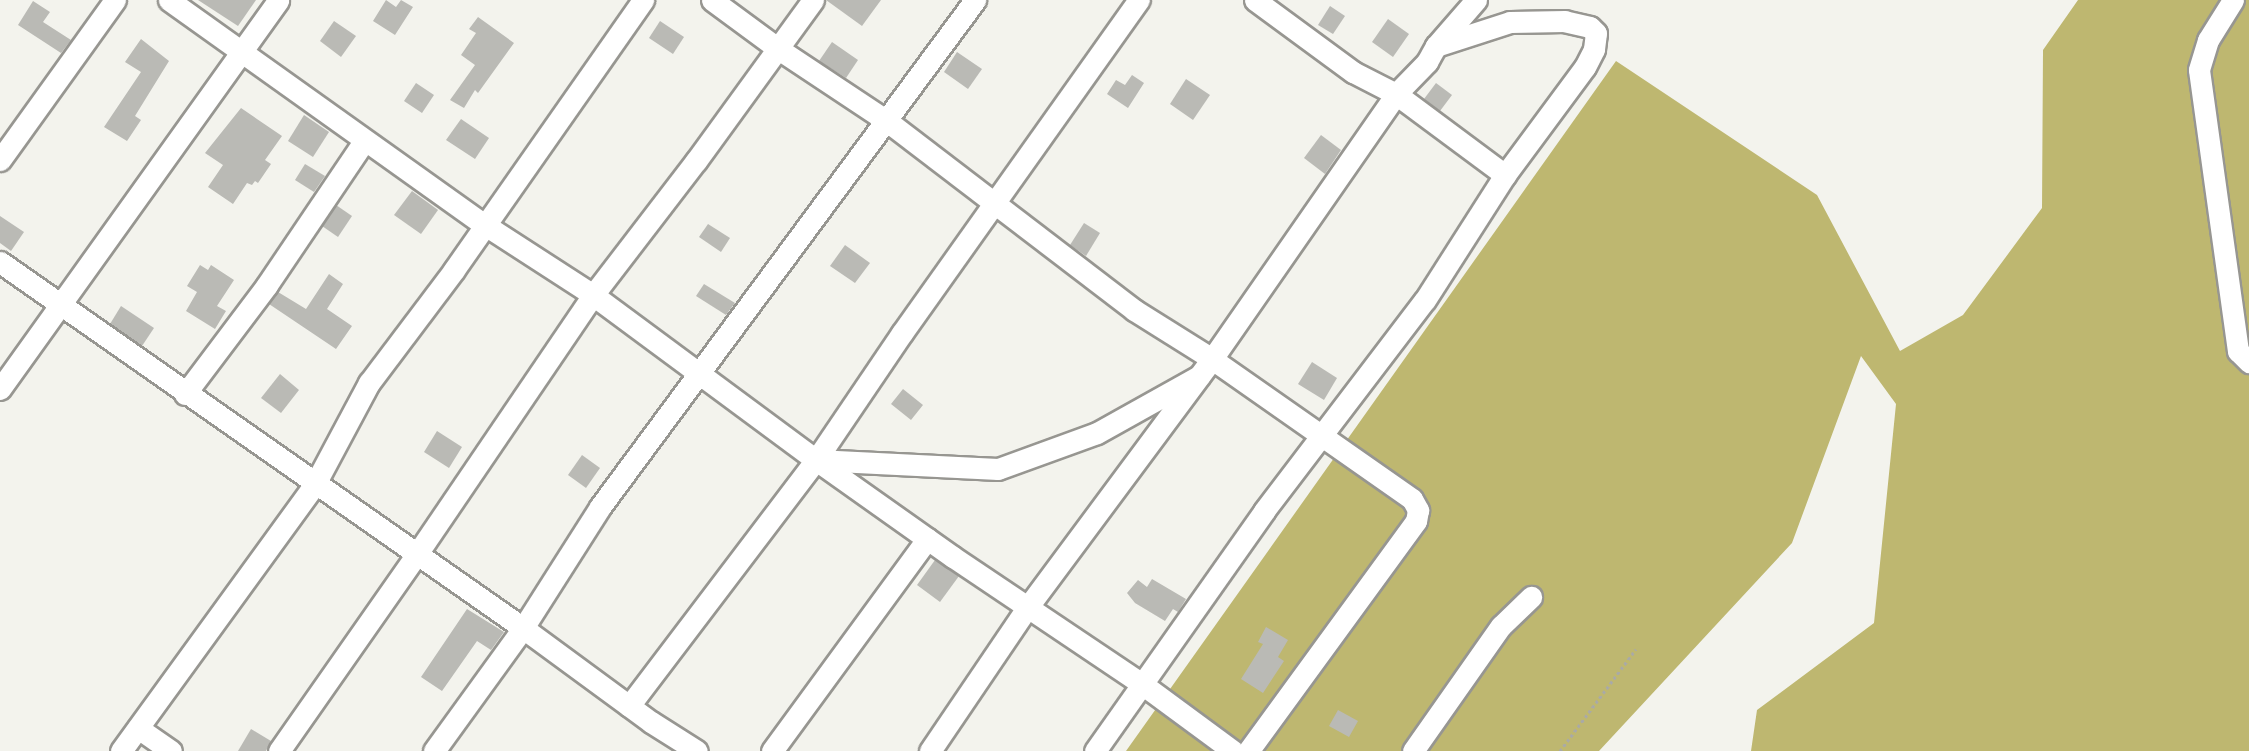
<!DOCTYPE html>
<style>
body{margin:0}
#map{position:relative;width:2249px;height:751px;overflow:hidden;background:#f3f3ed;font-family:"Asap Condensed",sans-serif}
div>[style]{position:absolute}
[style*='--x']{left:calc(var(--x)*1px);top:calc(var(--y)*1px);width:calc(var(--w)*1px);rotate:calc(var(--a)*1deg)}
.forest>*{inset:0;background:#beb770}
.building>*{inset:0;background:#babab5}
.path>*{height:3px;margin-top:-1.5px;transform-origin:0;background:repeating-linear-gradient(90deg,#aaaaa5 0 3px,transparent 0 6px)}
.roads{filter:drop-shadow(2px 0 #979691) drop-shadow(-2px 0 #979691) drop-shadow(0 2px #979691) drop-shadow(0 -2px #979691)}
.minor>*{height:21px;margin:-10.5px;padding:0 10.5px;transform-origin:10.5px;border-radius:10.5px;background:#fff}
span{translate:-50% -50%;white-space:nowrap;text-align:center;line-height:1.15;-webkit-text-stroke:5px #fff;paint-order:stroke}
</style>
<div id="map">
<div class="forest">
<div style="clip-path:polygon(2078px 0,2249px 0,2249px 751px,1751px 751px,1757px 710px,1874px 623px,1896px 404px,1861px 356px,1792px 543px,1599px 751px,1126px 751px,1616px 61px,1817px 195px,1900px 351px,1963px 315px,2042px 208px,2043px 50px)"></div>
</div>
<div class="building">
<div style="clip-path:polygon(198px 0,256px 0,238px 26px)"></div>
<div style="clip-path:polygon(386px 0,396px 7px,401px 0,413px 7px,395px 35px,373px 21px)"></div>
<div style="clip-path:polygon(826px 0,881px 0,862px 26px)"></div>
<div style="clip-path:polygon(33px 1px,50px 12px,43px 22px,71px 40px,61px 53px,18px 25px)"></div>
<div style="clip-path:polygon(1330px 6px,1345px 16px,1333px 34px,1318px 25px)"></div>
<div style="clip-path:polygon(478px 17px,514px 43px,478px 93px,475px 90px,464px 108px,450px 100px,475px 65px,461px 55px,476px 33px,469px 29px)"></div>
<div style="clip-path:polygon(1388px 19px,1409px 34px,1393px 57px,1372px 42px)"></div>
<div style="clip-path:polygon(334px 21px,356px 36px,341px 57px,320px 41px)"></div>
<div style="clip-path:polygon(660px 21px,684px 37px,673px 54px,649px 38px)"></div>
<div style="clip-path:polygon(141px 39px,169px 61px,135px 116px,141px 120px,127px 141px,104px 127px,141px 72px,125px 62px)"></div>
<div style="clip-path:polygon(832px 42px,858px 60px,846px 78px,819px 61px)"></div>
<div style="clip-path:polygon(957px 52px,982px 69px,968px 89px,944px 72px)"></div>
<div style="clip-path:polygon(1132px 75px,1144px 83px,1128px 108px,1107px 94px,1116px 80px,1125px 85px)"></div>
<div style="clip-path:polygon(1186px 79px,1210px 95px,1193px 120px,1170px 104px)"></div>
<div style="clip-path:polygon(416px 83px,434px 95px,422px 113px,404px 101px)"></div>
<div style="clip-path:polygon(1436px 83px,1452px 95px,1440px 111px,1424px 99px)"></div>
<div style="clip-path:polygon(241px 108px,282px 136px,265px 160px,271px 164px,258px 183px,255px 181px,252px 185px,247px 183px,233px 204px,208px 187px,223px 165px,205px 153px)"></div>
<div style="clip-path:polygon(304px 115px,329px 132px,313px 157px,288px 141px)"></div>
<div style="clip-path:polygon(461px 119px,489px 138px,475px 159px,446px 140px)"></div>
<div style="clip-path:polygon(1321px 135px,1341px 150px,1325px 174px,1304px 158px)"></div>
<div style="clip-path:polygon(305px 164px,325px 176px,314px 192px,295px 180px)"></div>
<div style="clip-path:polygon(412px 191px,438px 210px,421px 234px,394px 215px)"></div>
<div style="clip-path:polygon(336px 205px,352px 216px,338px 237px,322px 226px)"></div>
<div style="clip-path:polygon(0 216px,24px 232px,11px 251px,0 243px)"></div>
<div style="clip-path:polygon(1084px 223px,1100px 233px,1086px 256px,1070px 245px)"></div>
<div style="clip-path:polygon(708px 224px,730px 238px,721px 252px,699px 237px)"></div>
<div style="clip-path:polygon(845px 245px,870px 263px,855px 283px,830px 266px)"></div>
<div style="clip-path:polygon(200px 265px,208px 270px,211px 265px,234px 280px,217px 306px,226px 311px,215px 329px,186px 311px,197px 292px,187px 286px)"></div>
<div style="clip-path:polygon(329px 274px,343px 284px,327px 309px,352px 326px,336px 349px,269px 304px,278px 292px,306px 309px)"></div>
<div style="clip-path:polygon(704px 284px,735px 303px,726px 315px,696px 296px)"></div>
<div style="clip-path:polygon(121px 306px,154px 328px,142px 346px,110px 324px)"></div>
<div style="clip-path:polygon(1312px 362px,1337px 378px,1324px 400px,1298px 384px)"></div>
<div style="clip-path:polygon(280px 374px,299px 390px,281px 413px,261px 398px)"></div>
<div style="clip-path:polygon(903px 389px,923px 405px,911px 420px,891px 404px)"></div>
<div style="clip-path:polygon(437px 431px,462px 447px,449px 468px,424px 452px)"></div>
<div style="clip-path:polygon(582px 455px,600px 468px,586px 488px,568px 475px)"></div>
<div style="clip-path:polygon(935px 560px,959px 576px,940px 602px,917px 585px)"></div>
<div style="clip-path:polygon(1152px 579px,1186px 599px,1178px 612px,1173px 609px,1165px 621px,1135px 603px,1127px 593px,1138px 580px,1147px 587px)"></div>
<div style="clip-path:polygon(467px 609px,504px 632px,491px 650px,477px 641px,442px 691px,421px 677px)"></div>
<div style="clip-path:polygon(1266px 627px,1288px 640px,1278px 657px,1284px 661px,1263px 693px,1241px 679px,1263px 644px,1258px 642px)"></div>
<div style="clip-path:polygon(1338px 710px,1358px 721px,1349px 737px,1329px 726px)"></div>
<div style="clip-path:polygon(251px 729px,271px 741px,266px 751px,238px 751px)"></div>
</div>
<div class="path">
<div style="--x:1560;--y:751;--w:127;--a:-53.3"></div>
</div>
<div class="roads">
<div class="minor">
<div style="--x:169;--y:0;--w:388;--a:35.5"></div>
<div style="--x:485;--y:225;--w:129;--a:32.9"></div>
<div style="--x:593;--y:295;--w:277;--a:36.5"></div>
<div style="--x:816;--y:460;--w:182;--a:2.8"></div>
<div style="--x:998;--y:469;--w:105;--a:-20"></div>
<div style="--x:1097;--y:433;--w:117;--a:-29.2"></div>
<div style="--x:712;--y:0;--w:81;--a:36.4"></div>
<div style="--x:777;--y:48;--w:132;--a:33.6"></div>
<div style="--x:887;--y:121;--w:311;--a:37.4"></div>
<div style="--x:1134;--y:310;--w:92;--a:32.1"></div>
<div style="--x:1212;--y:359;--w:244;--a:35"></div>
<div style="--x:1412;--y:499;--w:13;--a:61"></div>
<div style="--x:1418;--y:510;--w:11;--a:100"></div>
<div style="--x:1416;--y:521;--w:285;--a:126.1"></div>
<div style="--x:1255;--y:0;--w:122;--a:36.3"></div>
<div style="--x:1353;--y:72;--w:48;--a:27.1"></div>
<div style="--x:1396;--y:94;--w:136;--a:36.6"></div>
<div style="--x:2233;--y:0;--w:47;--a:122"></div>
<div style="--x:2208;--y:40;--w:31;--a:107"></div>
<div style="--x:2199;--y:70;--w:284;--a:82.1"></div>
<div style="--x:2238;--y:351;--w:16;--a:45"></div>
<div style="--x:0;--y:160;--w:197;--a:-54.3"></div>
<div style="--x:0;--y:262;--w:638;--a:34.98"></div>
<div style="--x:523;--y:628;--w:159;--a:36.3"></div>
<div style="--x:651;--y:722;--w:54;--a:32.2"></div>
<div style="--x:0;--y:389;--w:478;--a:-54.4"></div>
<div style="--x:185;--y:394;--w:136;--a:-53"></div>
<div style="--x:267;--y:285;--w:174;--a:-56"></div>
<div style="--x:816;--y:460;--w:168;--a:35.3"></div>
<div style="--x:953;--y:557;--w:228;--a:33.9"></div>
<div style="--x:1142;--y:684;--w:113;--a:36.4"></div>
<div style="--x:629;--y:706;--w:309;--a:-52.8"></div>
<div style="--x:816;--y:460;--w:153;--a:-55.9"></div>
<div style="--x:902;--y:333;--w:409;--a:-54.6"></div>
<div style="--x:138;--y:728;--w:40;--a:34.9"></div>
<div style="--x:121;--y:751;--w:330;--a:-54"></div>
<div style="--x:315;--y:484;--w:115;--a:-61.9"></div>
<div style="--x:369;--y:383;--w:141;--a:-53"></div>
<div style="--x:454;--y:270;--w:330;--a:-55"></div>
<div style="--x:279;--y:751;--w:241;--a:-55"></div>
<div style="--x:417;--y:554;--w:313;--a:-55.8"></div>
<div style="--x:593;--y:295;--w:169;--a:-52.5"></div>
<div style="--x:696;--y:161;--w:199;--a:-54"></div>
<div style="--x:434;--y:751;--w:152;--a:-54.1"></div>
<div style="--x:523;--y:628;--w:143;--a:-57.5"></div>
<div style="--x:600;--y:507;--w:631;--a:-53.51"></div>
<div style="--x:772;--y:751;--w:263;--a:-53.8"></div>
<div style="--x:930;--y:751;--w:173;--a:-55.9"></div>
<div style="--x:1027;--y:608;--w:310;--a:-53.4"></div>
<div style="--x:1212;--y:359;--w:323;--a:-55.2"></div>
<div style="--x:1396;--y:94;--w:45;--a:-45.9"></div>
<div style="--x:1427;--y:62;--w:18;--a:-61"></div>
<div style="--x:1436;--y:46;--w:61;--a:-49"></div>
<div style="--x:1095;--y:751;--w:294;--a:-54.8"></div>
<div style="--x:1264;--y:511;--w:265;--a:-52.7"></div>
<div style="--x:1425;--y:300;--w:148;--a:-57.4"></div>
<div style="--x:1505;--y:175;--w:134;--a:-53.5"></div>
<div style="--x:1585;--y:67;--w:20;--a:-63"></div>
<div style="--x:1594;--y:49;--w:16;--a:-83"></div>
<div style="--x:1596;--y:33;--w:8;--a:-135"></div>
<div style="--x:1590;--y:27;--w:26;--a:-167"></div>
<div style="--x:1565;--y:21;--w:55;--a:179"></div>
<div style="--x:1510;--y:22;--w:78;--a:162"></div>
<div style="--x:1413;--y:751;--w:153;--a:-54.9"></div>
<div style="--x:1501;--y:626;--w:42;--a:-44"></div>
</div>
</div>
</div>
